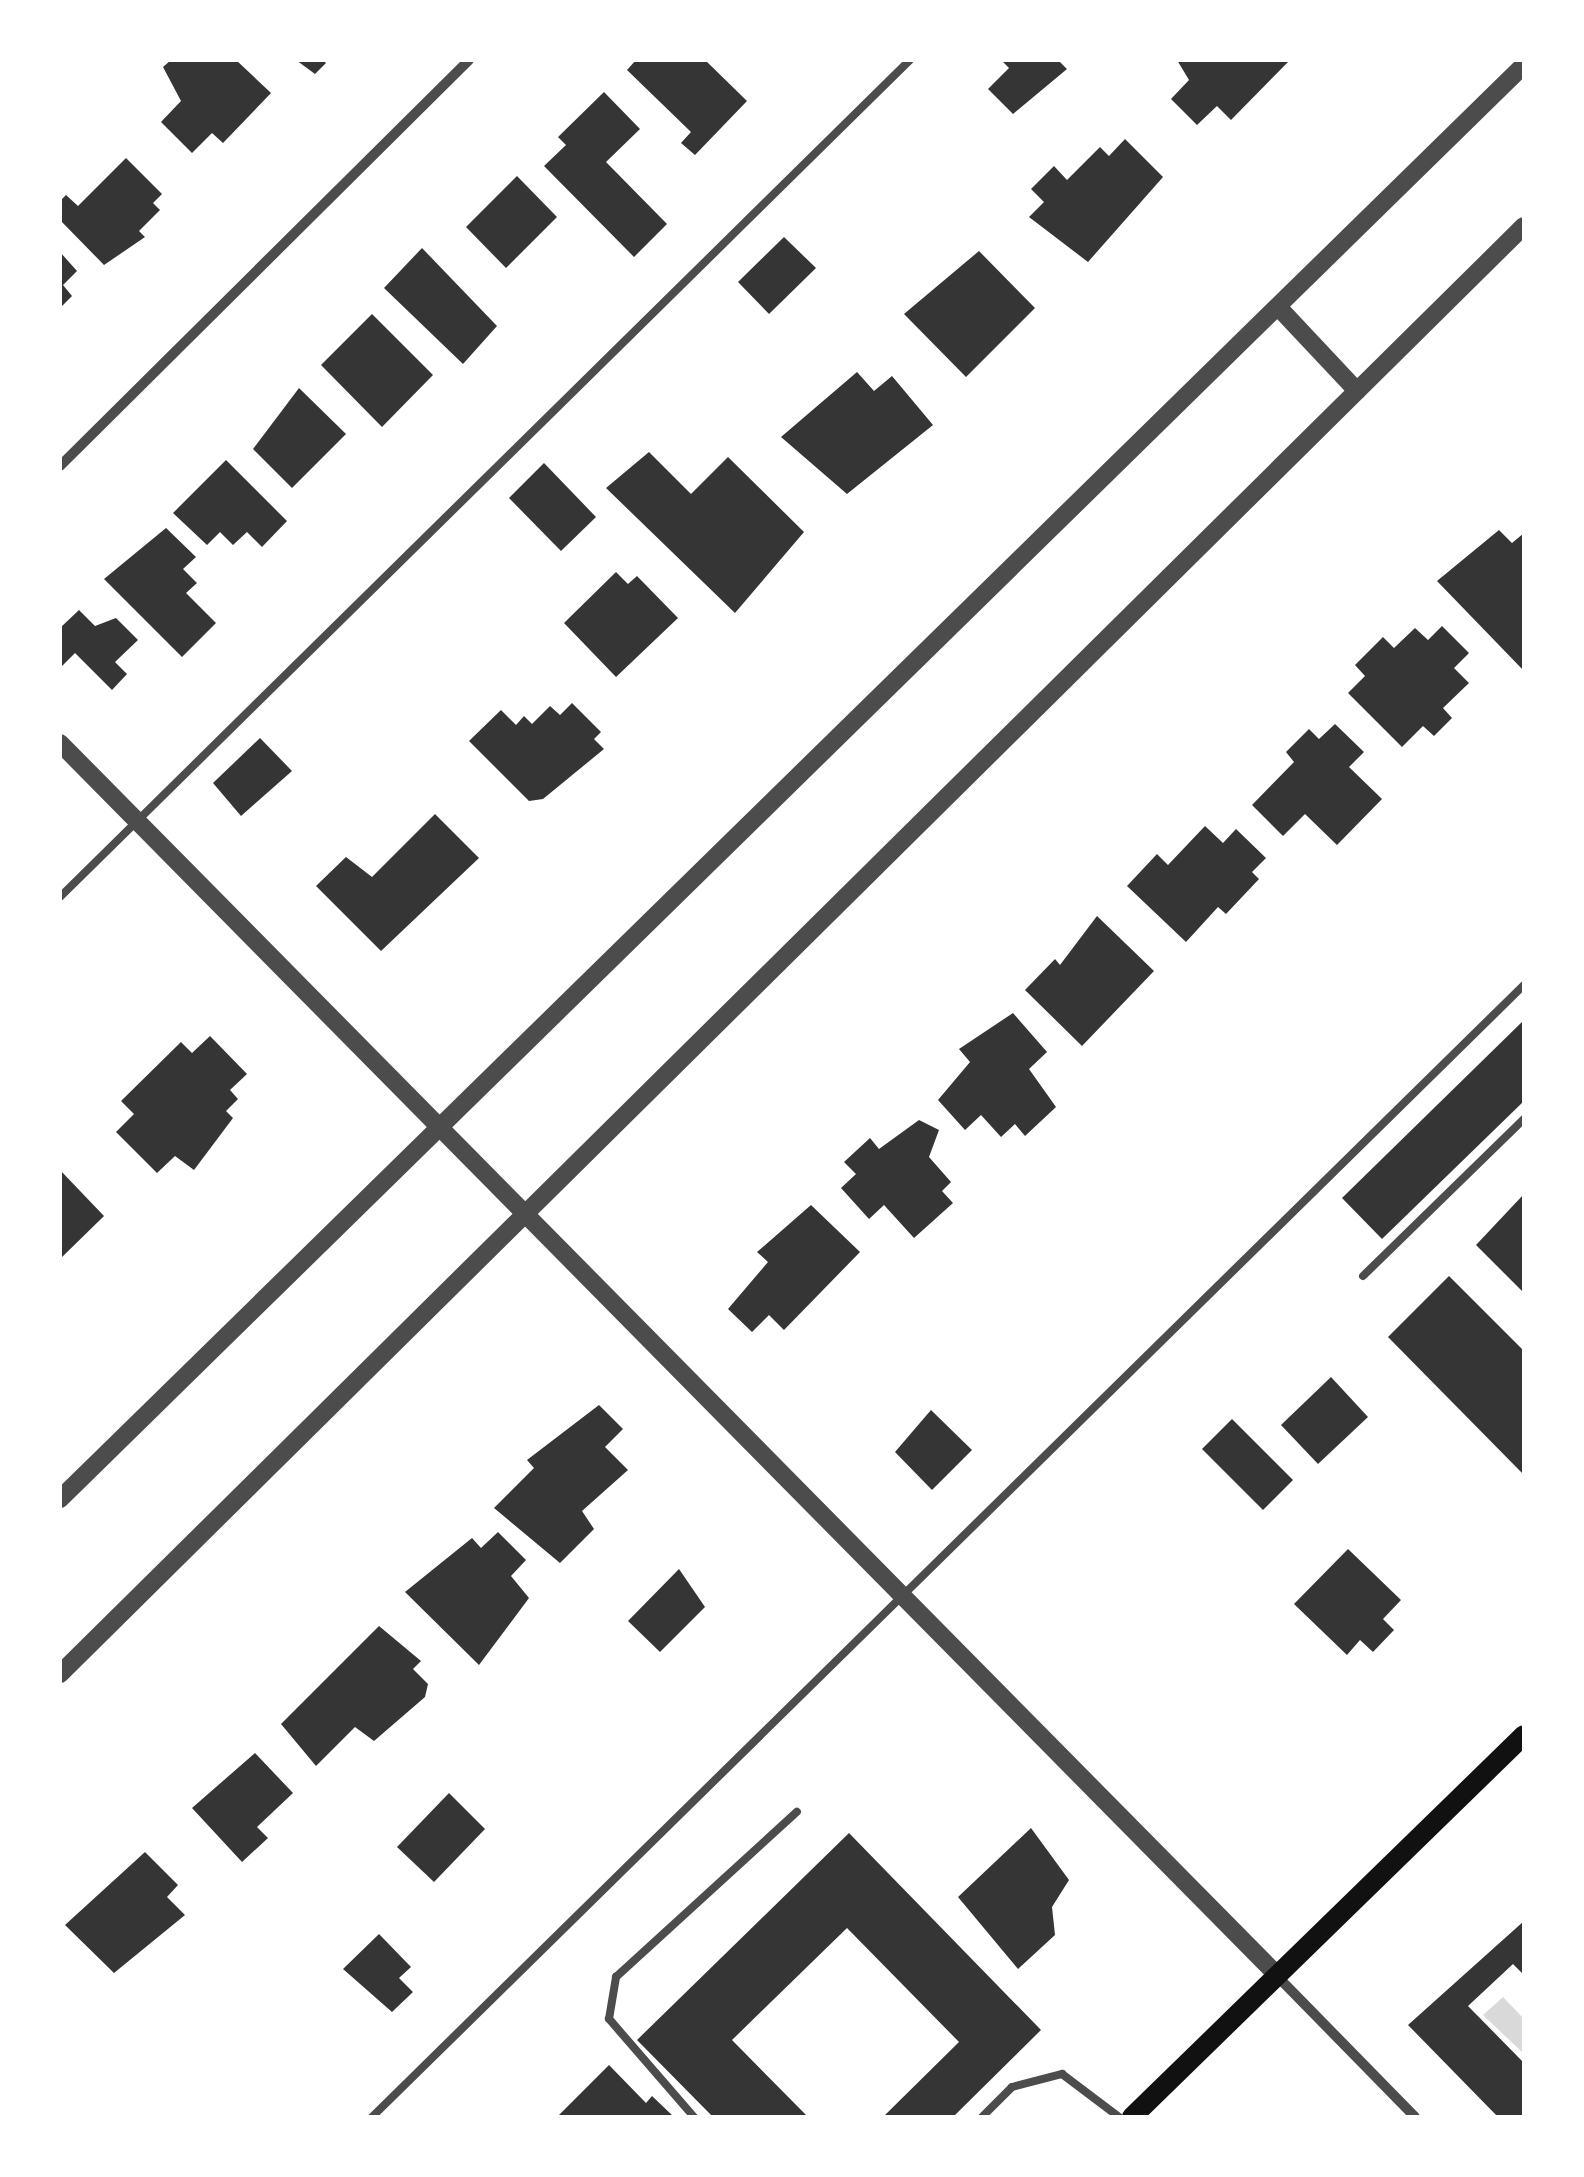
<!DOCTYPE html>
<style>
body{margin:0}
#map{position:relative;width:1584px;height:2177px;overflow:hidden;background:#fff;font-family:"Titillium Web",sans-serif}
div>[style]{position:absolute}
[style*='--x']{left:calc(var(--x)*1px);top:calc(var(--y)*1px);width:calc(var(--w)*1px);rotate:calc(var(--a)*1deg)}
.water>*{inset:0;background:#d9d9d9}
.building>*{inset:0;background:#353535}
.service>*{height:8px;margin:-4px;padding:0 4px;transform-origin:4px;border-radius:4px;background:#4c4c4c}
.minor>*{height:10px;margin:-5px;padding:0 5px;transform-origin:5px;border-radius:5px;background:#4c4c4c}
.tertiary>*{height:18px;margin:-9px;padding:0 9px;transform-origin:9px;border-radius:9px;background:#4c4c4c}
.secondary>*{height:20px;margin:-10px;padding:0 10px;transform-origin:10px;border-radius:10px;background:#111}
span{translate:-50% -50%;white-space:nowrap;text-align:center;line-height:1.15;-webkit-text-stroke:10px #fff;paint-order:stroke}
.frame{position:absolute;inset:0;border:62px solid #fff;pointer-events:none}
</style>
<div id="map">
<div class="water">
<div style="clip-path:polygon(1503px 1997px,1524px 2019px,1522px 2052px,1483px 2015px)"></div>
</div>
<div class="building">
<div style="clip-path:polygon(171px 60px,236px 60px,271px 93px,223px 143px,212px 133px,192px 153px,161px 122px,181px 101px,163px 67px)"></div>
<div style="clip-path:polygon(296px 60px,323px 60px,326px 63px,315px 74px)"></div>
<div style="clip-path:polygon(636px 60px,705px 60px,747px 101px,695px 155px,681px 143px,691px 132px,627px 70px)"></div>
<div style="clip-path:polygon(1001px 60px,1058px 60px,1067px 69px,1013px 114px,988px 89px,1009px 68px)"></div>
<div style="clip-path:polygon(1177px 60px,1290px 60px,1231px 120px,1217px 106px,1197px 125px,1171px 99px,1189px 80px)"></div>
<div style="clip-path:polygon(604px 92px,640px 129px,606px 162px,667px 224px,634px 257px,544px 166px,566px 145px,558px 137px)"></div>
<div style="clip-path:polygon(1125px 139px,1163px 177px,1088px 262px,1029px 217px,1044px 202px,1031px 189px,1054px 166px,1067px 180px,1100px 147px,1109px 156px)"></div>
<div style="clip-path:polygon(126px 158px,162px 194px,153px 203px,160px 210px,139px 231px,145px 237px,104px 265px,60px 220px,60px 201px,66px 195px,78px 206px)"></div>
<div style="clip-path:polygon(517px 176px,557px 217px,506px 268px,466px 227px)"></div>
<div style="clip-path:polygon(784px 237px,816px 268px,769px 314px,738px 282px)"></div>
<div style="clip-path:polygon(422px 248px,497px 326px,463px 364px,384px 288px)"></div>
<div style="clip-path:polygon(979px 251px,1035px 308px,966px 377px,904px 314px)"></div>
<div style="clip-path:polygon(60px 252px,77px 271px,63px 285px,72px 296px,60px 308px)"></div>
<div style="clip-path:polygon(372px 314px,433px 375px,382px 427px,321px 365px)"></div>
<div style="clip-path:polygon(857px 372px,874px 391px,892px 376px,933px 425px,847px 494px,781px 437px)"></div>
<div style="clip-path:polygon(299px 388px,346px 434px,292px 488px,253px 449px)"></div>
<div style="clip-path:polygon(649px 452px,691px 494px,728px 457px,804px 532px,735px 613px,606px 488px)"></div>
<div style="clip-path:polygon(226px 460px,287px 521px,262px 547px,247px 532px,233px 545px,220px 532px,207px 545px,173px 513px)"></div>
<div style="clip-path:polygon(544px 463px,596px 517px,561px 551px,509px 498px)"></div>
<div style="clip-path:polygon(166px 528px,196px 557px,183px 569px,197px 583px,186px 593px,216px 623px,182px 657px,104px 579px)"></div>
<div style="clip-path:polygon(1499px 530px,1512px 543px,1524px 533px,1524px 671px,1437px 581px)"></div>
<div style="clip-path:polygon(616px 572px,628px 584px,637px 576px,678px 618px,616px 677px,564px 623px)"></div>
<div style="clip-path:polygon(79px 610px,95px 626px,116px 618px,138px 640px,115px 662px,127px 674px,112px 690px,75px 653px,60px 668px,60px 628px)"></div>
<div style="clip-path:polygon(1442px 626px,1469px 653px,1454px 668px,1469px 683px,1443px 708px,1452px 718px,1434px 736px,1423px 726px,1402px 747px,1348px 693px,1365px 676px,1355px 665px,1383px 637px,1394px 648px,1415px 628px,1428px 640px)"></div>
<div style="clip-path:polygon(572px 703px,601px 732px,594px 739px,604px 749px,543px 799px,529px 801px,469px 741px,501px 710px,516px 725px,524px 716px,532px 724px,550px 706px,560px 715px)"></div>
<div style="clip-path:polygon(1335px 724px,1364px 752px,1349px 767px,1382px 799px,1337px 845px,1305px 814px,1283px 836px,1252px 805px,1294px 762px,1286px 752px,1309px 729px,1319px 739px)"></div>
<div style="clip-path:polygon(260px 738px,292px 771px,241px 816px,213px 783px)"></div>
<div style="clip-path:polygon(435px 814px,479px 858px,381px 951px,316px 886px,346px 857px,372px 877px)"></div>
<div style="clip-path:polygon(1205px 826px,1223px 843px,1236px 829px,1266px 858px,1252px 872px,1259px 879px,1226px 914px,1218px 907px,1186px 942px,1127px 886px,1157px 854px,1168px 865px)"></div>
<div style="clip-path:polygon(1097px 916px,1154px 971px,1082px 1046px,1025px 990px,1055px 959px,1060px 965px)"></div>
<div style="clip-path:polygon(1013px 1013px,1047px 1052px,1029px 1069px,1056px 1107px,1025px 1136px,1015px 1124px,1001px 1137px,981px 1115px,965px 1130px,938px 1100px,970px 1062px,959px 1049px)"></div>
<div style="clip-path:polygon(1524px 1020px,1524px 1101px,1382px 1239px,1342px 1198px)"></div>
<div style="clip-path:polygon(210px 1036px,247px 1074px,230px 1090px,238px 1099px,226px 1111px,233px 1118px,194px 1170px,175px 1156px,157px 1173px,116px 1132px,134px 1114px,121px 1101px,181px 1042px,192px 1053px)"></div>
<div style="clip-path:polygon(919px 1120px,939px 1130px,929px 1157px,951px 1182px,942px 1191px,953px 1203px,914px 1238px,884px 1205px,869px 1219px,841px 1188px,856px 1174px,844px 1162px,870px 1138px,879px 1149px)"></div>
<div style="clip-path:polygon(60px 1170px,104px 1216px,60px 1259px)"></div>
<div style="clip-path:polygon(1524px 1194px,1524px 1293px,1476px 1245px)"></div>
<div style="clip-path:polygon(811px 1205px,860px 1252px,784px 1330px,769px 1315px,752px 1332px,728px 1309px,768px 1262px,757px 1252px)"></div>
<div style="clip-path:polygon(1449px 1276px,1524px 1351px,1524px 1475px,1388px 1337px)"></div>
<div style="clip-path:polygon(1331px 1377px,1368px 1417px,1318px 1464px,1281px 1425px)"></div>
<div style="clip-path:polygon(599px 1405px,623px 1429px,605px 1447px,628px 1470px,582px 1511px,594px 1529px,560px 1563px,494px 1508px,534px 1468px,527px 1460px)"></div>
<div style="clip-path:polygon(931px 1410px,972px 1450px,932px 1490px,895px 1452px)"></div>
<div style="clip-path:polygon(1232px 1419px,1293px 1480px,1263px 1510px,1202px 1449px)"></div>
<div style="clip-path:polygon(498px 1532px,526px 1560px,511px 1576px,529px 1598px,479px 1665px,405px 1592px,472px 1538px,481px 1548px)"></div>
<div style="clip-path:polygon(1348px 1549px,1401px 1600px,1383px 1619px,1394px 1630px,1373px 1652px,1360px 1640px,1347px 1655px,1294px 1604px)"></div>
<div style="clip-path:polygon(679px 1569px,705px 1607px,660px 1652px,628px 1621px)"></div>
<div style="clip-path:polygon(379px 1626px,421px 1661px,413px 1669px,428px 1684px,425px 1697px,374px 1741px,355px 1727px,316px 1766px,281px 1724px)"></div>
<div style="clip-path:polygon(255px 1753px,293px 1793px,257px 1827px,268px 1838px,242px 1862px,192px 1808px)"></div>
<div style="clip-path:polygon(449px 1793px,485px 1829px,434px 1882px,397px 1847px)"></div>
<div style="clip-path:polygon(1031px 1828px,1069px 1880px,1052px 1907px,1055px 1935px,1018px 1969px,958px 1897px)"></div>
<div style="clip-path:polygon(849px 1833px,1041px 2030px,953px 2117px,883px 2117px,959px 2042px,847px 1928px,732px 2040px,808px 2117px,713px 2117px,637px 2040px)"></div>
<div style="clip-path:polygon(145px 1852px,178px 1885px,167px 1897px,185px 1915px,114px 1973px,65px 1925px)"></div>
<div style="clip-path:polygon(1524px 1921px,1524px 1975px,1513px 1964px,1468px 2006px,1524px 2063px,1524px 2117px,1498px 2117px,1408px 2025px)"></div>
<div style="clip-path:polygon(379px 1934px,411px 1967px,399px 1978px,413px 1992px,392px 2012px,343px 1969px)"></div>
<div style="clip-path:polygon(609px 2065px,646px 2103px,652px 2096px,674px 2117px,557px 2117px)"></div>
</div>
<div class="service">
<div style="--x:60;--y:897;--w:1193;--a:-44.56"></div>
<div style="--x:1363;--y:1276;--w:225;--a:-44.3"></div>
<div style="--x:372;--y:2117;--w:1615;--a:-44.5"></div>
<div style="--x:694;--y:2117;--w:130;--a:-130.9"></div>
<div style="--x:609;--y:2019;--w:43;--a:-80.5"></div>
<div style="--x:616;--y:1977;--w:245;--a:-42.4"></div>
<div style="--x:982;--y:2117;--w:42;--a:-45"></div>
<div style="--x:1012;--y:2087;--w:52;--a:-14.6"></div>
<div style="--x:1062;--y:2074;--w:71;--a:37"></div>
</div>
<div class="minor">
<div style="--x:60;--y:466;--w:576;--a:-44.79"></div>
<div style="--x:1277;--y:1976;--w:197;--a:45.6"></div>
</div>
<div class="tertiary">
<div style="--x:1281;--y:310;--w:111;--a:46.8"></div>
<div style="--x:60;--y:743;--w:1732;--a:45.35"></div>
<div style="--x:60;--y:1499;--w:2049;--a:-44.41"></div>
<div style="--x:60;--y:1674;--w:2059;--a:-44.69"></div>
</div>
<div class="secondary">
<div style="--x:1132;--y:2117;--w:547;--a:-44.26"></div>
</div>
<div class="frame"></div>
</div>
